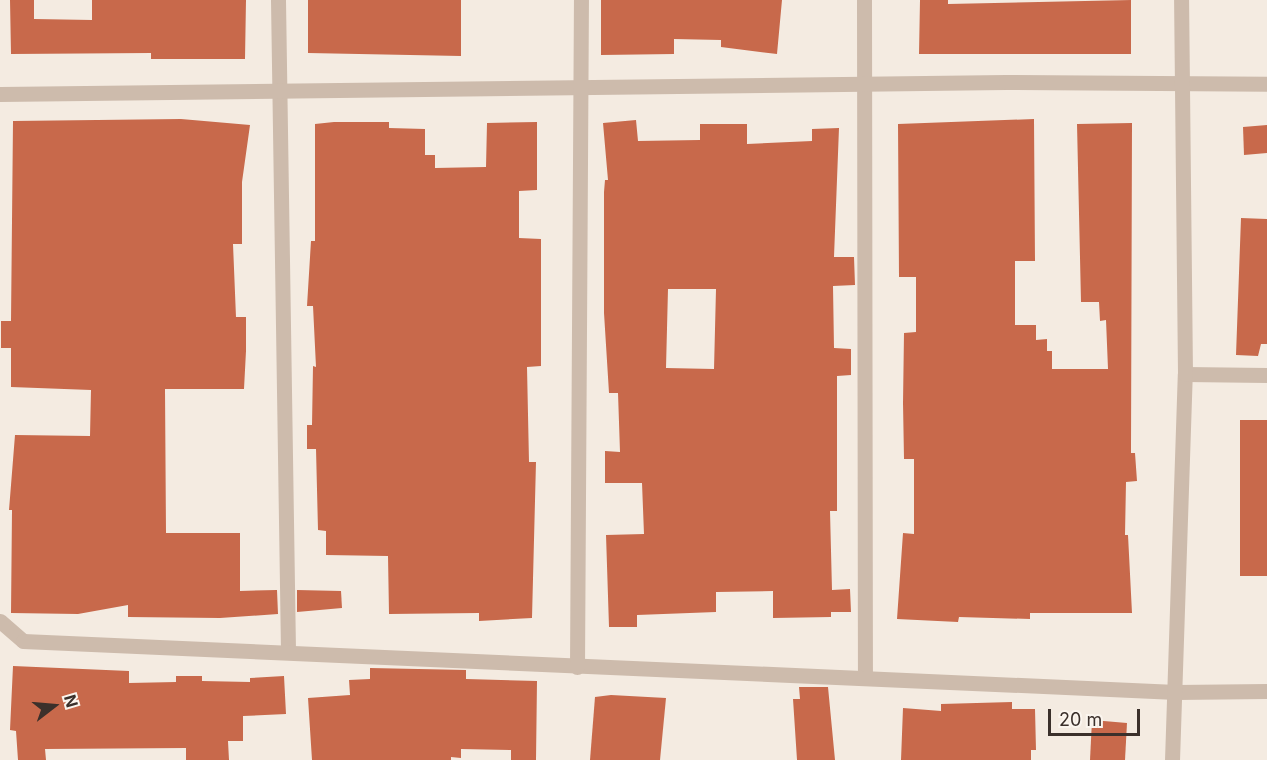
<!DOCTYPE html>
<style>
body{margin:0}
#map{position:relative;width:1267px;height:760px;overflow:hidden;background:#f4ebe1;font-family:Inter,sans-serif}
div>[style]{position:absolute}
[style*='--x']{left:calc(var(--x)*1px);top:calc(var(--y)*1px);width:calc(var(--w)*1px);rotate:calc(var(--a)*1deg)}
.building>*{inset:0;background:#c8694b}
.street>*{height:15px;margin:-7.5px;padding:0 7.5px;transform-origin:7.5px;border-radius:7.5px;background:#cdbbac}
span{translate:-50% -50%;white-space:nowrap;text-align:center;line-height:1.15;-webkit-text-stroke:6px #fbf5ee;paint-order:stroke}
.north{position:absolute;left:24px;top:676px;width:60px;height:60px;-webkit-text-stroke:4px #fbf5ee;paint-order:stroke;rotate:74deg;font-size:16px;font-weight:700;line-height:24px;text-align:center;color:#3b302b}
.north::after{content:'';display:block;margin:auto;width:21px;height:27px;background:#3b302b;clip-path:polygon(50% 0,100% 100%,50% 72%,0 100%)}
.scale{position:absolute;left:1048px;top:709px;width:92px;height:27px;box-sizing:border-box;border:3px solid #3b302b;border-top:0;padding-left:8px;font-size:18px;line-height:21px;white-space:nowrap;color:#3b302b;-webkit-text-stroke:4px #fbf5ee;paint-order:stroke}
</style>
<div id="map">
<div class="building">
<div style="clip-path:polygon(10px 0,34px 0,34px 19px,92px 20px,92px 0,246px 0,245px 59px,151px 59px,151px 53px,11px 54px)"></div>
<div style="clip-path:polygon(308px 0,461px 0,461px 56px,308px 53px)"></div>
<div style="clip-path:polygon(601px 0,782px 0,777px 54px,721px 47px,721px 40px,674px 39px,674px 54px,601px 55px)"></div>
<div style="clip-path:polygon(920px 0,948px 0,948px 4px,1131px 0,1131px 54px,919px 54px)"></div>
<div style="clip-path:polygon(181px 119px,250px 125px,242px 182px,242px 244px,233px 244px,236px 317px,246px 317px,246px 351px,244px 389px,165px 389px,166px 533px,240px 533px,240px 591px,277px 590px,278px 614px,220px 618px,128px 617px,128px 605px,78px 614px,11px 613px,12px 510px,9px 510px,15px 435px,90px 436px,91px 390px,11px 387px,11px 348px,1px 348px,1px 321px,11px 321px,13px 121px)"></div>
<div style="clip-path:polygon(1034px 119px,1035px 261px,1015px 261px,1015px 325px,1036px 325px,1036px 340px,1047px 339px,1047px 351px,1052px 351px,1052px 369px,1108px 369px,1106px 320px,1100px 321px,1099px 302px,1081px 302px,1077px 124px,1132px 123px,1131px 453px,1135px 453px,1137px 481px,1126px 482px,1125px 535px,1128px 535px,1132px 613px,1030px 613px,1030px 619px,959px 617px,958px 622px,897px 619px,903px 533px,914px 534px,914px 459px,904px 459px,903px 403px,904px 333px,916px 332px,916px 277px,899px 277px,898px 124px)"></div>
<div style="clip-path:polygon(evenodd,636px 120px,638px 141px,700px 140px,700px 124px,747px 124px,747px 144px,812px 141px,812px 129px,839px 128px,834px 257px,854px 257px,855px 285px,833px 286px,834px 348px,851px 349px,851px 375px,837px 376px,837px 511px,830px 511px,832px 590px,850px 589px,851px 612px,831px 612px,831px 617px,773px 618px,773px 591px,716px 592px,716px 612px,637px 615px,637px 627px,609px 627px,606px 535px,644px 534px,642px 483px,605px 483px,605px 451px,620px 452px,618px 393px,609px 393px,604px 313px,604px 192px,605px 180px,608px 180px,603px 123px,636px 120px,668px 289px,716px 289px,714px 369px,666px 368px,668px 289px)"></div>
<div style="clip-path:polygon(334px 122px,389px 122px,389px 128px,425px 129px,425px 155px,435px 155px,435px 168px,486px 167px,487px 123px,537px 122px,537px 190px,519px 191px,519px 238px,541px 239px,541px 366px,527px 367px,529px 462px,536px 462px,532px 618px,479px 621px,479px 613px,389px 614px,388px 556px,326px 555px,326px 531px,318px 530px,316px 449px,307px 449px,307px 425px,312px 425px,313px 366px,316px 367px,313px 306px,307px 306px,311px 241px,315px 241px,315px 124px)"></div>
<div style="clip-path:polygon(1267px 125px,1267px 153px,1244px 155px,1243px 127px)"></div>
<div style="clip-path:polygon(1241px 218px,1267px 219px,1267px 344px,1261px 344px,1258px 356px,1236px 355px)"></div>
<div style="clip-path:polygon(1240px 420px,1267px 420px,1267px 576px,1240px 576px)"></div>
<div style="clip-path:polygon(297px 590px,341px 591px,342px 608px,297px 612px)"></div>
<div style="clip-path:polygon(13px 666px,129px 671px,129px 683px,176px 682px,176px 676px,202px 676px,202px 681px,250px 682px,250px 678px,284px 676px,286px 714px,243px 716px,243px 741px,228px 741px,229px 760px,186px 760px,186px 748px,45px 749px,46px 760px,18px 760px,16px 731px,10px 730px)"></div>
<div style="clip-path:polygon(370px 668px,466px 670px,466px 679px,537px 681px,536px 760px,511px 760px,511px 750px,461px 749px,461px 758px,451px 757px,451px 760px,312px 760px,308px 698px,350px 695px,349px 680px,370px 679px)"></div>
<div style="clip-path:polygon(799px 687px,828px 687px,835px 760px,797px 760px,793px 699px,800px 699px)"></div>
<div style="clip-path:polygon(611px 695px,666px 698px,660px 760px,590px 760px,595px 697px)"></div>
<div style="clip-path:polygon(1012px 702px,1012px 709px,1035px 709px,1036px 750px,1031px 750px,1031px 760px,901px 760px,903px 708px,941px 711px,941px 704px)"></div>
<div style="clip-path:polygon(1092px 720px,1127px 723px,1125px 760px,1090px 760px)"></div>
</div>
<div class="street">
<div style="--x:278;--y:0;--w:652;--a:89.12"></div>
<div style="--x:864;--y:0;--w:677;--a:89.92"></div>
<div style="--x:0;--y:94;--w:1006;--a:-0.68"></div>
<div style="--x:1006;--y:82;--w:261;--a:0.4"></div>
<div style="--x:1185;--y:374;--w:82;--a:0.7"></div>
<div style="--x:0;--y:621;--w:30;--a:41"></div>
<div style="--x:23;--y:641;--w:1154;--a:2.53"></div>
<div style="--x:1176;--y:692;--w:91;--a:-0.6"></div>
<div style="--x:577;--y:667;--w:667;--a:-89.66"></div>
<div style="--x:1172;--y:760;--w:386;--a:-88.1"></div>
<div style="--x:1185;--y:374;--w:374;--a:-90.6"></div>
</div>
<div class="north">N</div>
<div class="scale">20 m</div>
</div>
